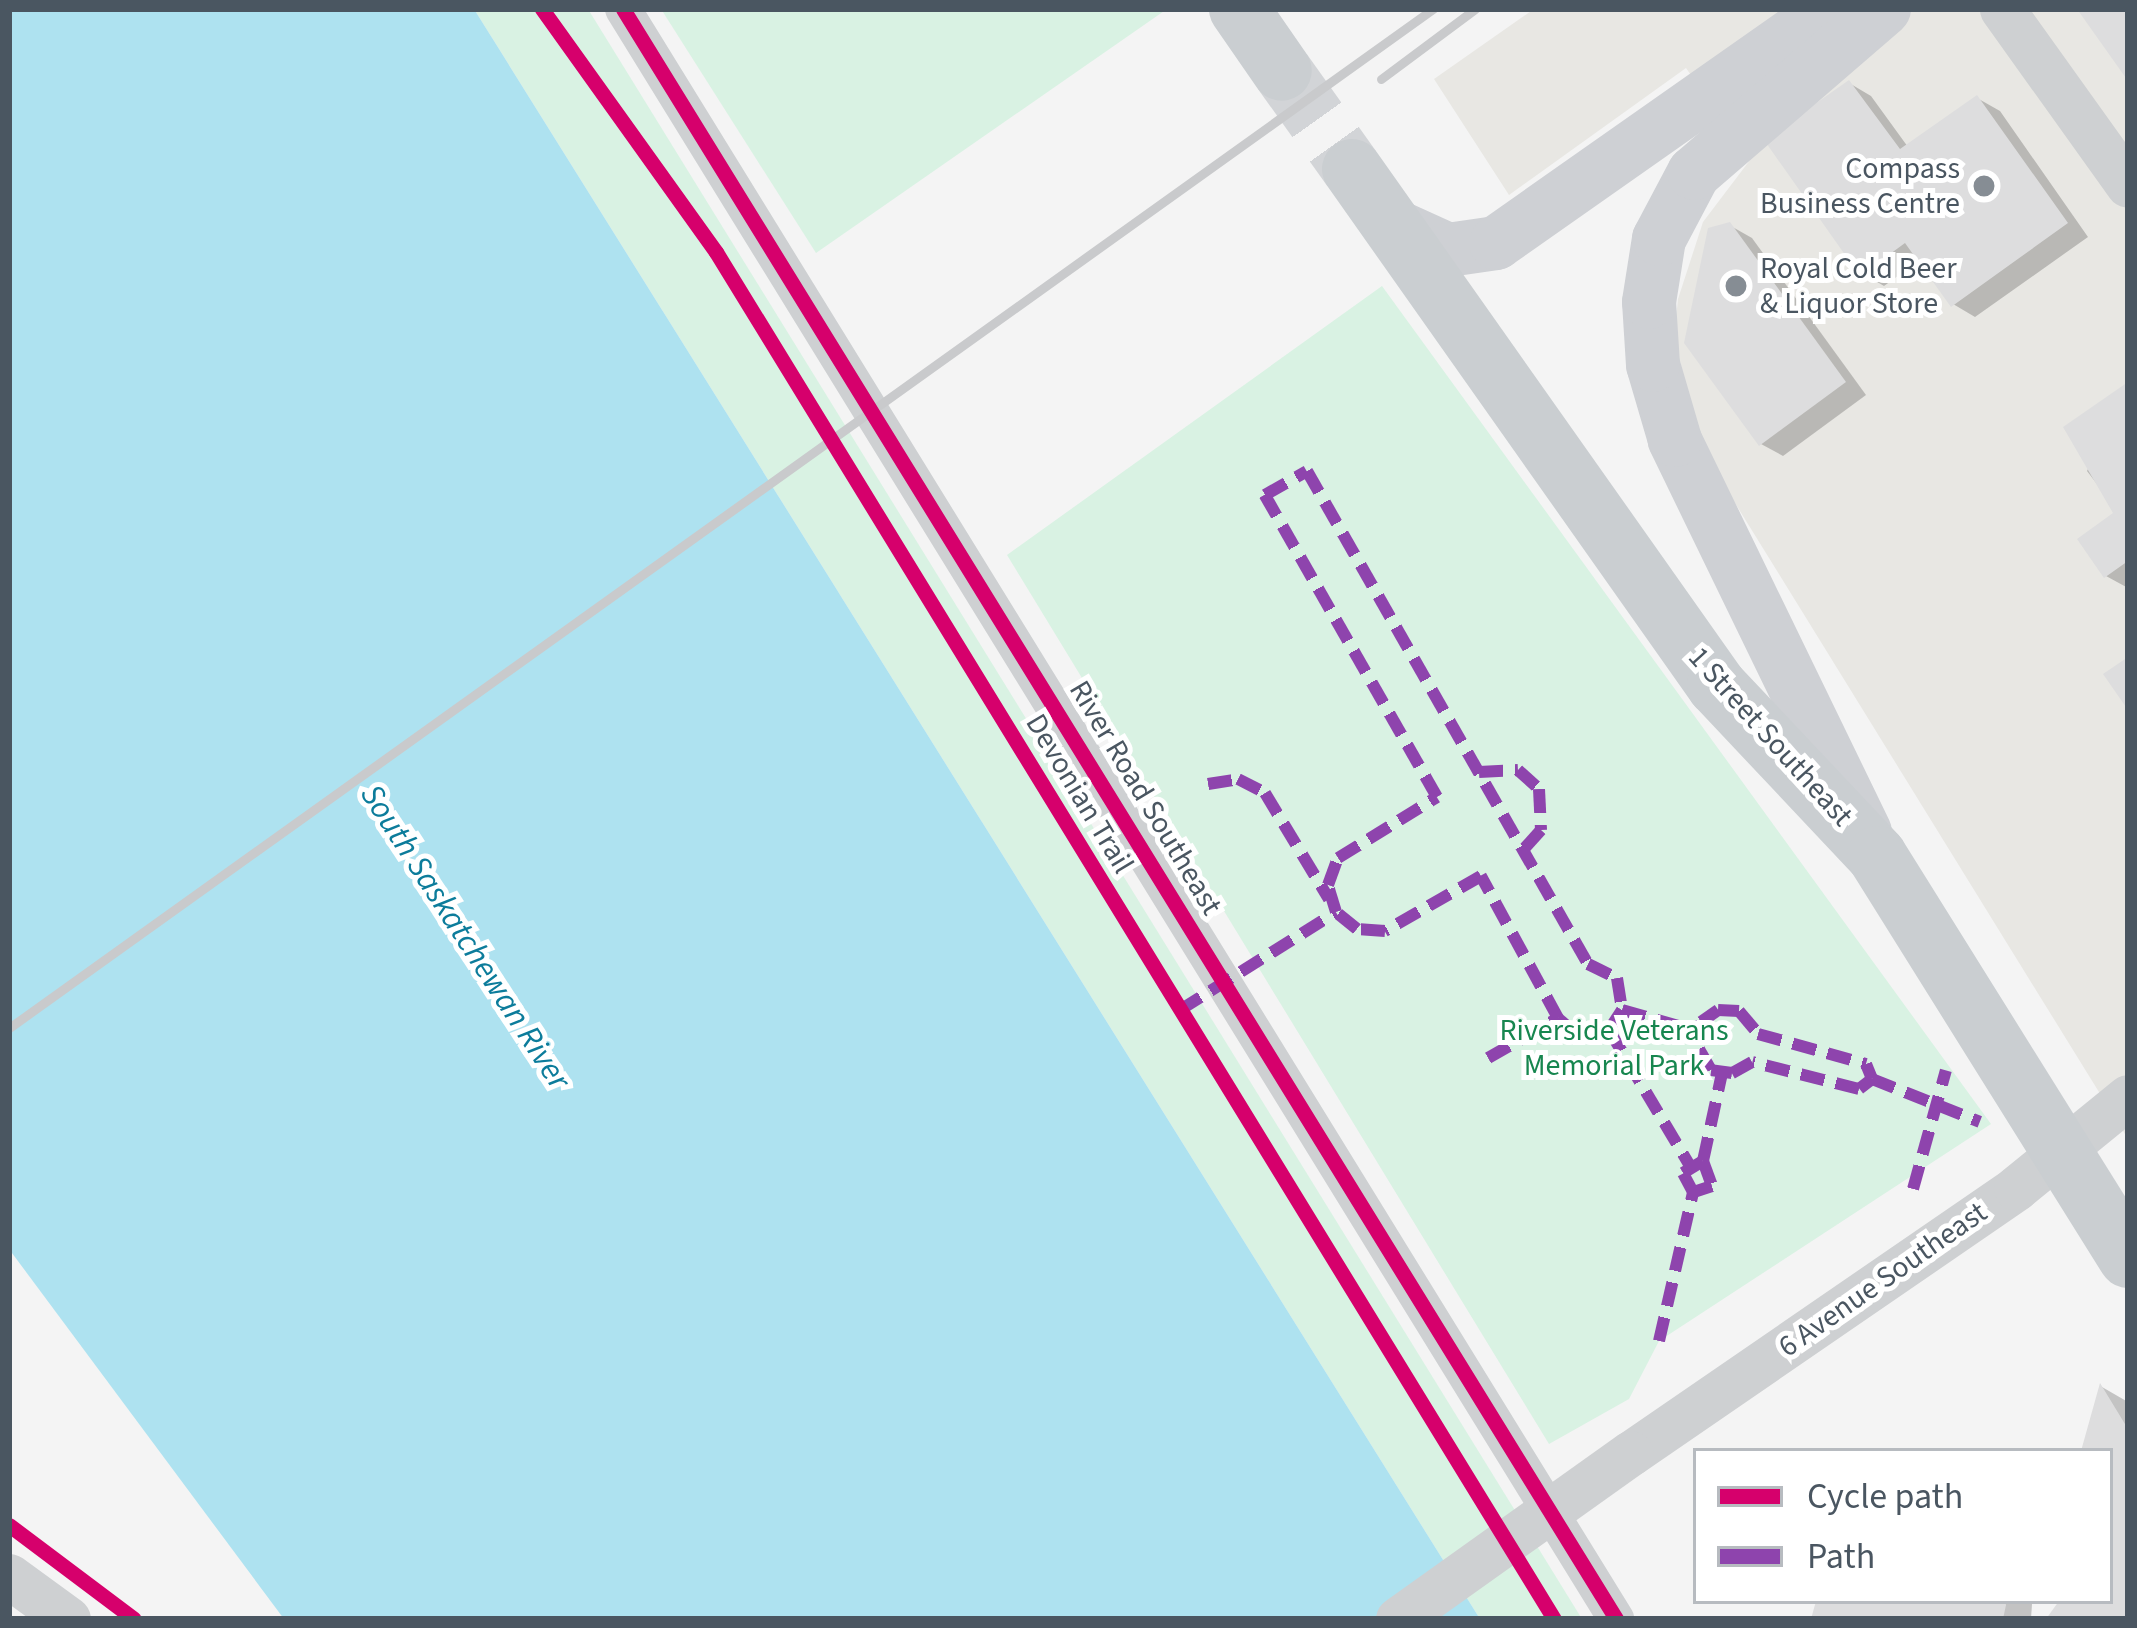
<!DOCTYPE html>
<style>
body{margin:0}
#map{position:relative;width:2137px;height:1628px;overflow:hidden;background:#f4f4f4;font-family:"Source Sans 3",sans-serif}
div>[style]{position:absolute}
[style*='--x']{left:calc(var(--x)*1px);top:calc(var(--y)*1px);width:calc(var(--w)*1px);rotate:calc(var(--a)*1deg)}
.commercial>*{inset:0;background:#e8e7e3}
.green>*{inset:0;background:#d9f2e3}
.water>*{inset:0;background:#aee2f0}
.shadow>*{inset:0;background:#0003}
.building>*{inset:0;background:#ddddde}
.primary-tunnel>*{height:60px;margin-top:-30px;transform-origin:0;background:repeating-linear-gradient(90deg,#d2d4d7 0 60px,transparent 0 90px)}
.minor>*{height:36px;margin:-18px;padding:0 18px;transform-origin:18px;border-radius:18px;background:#ced0d2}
.tertiary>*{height:45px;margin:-22.5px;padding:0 22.5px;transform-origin:22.5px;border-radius:22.5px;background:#ced0d2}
.secondary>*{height:54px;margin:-27px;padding:0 27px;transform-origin:27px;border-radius:27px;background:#ced0d4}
.primary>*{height:60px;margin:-30px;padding:0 30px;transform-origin:30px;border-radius:30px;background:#caced1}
.rail>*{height:9px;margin:-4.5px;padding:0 4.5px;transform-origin:4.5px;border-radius:4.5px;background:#c9cacc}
.tertiary-bridge>*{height:45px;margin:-22.5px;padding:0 22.5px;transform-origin:22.5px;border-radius:22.5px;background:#ced0d2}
.quiet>*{height:12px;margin-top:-6px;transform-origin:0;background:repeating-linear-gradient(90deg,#8e44ad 0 24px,transparent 0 36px)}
.cycleway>*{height:15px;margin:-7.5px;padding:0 7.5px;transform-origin:7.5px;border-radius:7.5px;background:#d6006c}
.dots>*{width:33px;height:33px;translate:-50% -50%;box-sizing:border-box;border:6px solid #fff;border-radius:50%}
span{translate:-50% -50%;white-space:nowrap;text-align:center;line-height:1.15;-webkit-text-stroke:10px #fff;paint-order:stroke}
.poi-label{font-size:30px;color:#4a5661}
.right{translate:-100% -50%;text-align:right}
.left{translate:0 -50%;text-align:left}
.street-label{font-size:30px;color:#4a5661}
.park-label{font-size:30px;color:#17864f}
.water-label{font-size:33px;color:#0c7c9b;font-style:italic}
.frame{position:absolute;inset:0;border:12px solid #4a5661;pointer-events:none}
.legend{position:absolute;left:1693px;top:1448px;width:420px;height:156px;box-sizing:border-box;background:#fff;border:3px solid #b7bbc0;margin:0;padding:15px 21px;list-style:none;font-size:36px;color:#4a5661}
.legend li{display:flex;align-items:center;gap:24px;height:60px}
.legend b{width:60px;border:3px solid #b7bbc0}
</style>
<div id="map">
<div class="commercial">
<div style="clip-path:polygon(1534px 9px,2128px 9px,2128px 1139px,1701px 448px,1674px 337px,1678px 299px,1703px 222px,1750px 160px,1686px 68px,1509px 195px,1434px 79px)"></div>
</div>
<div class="green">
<div style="clip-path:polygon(474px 9px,588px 9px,1582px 1619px,1480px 1619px)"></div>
<div style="clip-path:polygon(661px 9px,1167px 9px,816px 253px)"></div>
<div style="clip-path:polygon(1382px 286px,1991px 1124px,1659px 1341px,1629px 1399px,1549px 1444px,1007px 555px)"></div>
</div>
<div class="water">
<div style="clip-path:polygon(9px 9px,474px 9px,1480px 1619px,284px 1619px,9px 1249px)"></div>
</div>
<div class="shadow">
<div style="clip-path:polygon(1849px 83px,1871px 96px,1908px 147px,1977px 98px,2000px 111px,2088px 237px,1975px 317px,1953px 304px,1920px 260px,1884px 286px,1862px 273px)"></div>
<div style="clip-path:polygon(1729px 225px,1752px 238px,1866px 395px,1783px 456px,1761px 444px)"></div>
<div style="clip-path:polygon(2128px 386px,2128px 588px,2106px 576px,2119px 513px,2087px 471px)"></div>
<div style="clip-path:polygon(2102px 1387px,2128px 1402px,2128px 1619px,2051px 1619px,2062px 1601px,2110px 1601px)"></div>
<div style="clip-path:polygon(1819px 1601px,2031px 1601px,2032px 1604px,2031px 1619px,1814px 1619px)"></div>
</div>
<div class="building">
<div style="clip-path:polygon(2077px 9px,2128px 9px,2128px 81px)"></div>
<div style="clip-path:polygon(1849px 80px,1900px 149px,1977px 95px,2068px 223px,1951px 307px,1905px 243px,1860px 276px,1764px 140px)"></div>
<div style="clip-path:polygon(1730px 222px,1846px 382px,1759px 446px,1684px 343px,1708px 228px)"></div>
<div style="clip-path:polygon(2128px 382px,2128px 561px,2104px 578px,2077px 539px,2113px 513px,2063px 427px)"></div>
<div style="clip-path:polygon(2128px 657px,2128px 710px,2103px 674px)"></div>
<div style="clip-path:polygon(2100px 1383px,2128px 1429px,2128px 1619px,2046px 1619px,2059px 1601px,2110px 1601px,2110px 1451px,2081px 1451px)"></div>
<div style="clip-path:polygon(1816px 1601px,2005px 1601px,2006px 1605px,2003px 1619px,1811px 1619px)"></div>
</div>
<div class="primary-tunnel">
<div style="--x:1282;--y:71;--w:120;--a:54.5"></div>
</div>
<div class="minor">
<div style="--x:623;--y:9;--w:1892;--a:58.33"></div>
</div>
<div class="tertiary">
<div style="--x:2002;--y:9;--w:216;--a:54.4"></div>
<div style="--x:1631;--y:1453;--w:467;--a:-34.5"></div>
<div style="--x:2016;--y:1188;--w:144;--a:-39.1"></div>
<div style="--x:9;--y:1576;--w:73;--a:36.1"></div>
</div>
<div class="secondary">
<div style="--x:1391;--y:224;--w:63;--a:24.5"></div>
<div style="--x:1448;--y:250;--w:49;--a:-8.3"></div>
<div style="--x:1496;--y:243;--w:407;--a:-35.1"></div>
<div style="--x:1865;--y:832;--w:436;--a:-115.9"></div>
<div style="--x:1675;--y:440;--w:78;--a:-106.3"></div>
<div style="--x:1653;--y:365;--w:63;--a:-93.6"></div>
<div style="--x:1649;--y:302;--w:64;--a:-81"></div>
<div style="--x:1659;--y:239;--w:75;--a:-62.1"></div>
<div style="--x:1694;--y:173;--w:251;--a:-40.8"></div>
</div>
<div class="primary">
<div style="--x:1239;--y:9;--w:75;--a:55.3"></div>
<div style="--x:1352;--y:169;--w:633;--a:54.78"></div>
<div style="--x:1717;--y:686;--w:233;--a:46.7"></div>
<div style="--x:1877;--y:856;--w:474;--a:58"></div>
</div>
<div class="rail">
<div style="--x:1381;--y:79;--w:117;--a:-36.7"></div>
<div style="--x:9;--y:1028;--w:1751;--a:-35.59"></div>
</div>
<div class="tertiary-bridge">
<div style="--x:1398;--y:1619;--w:286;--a:-35.5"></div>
</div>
<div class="quiet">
<div style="--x:1307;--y:471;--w:567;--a:60.32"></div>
<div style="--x:1588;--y:964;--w:32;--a:26"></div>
<div style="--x:1617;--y:978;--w:32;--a:81"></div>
<div style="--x:1622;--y:1010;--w:24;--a:123"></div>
<div style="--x:1609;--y:1030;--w:34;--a:175"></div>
<div style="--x:1575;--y:1033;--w:23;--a:-139"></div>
<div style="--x:1558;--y:1018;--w:162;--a:-118.5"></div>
<div style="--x:1481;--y:876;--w:111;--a:150.2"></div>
<div style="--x:1385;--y:931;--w:28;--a:-176"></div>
<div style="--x:1357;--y:929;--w:27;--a:-141"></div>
<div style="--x:1336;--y:912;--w:28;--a:-107"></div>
<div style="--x:1328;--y:885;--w:29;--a:-70"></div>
<div style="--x:1338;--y:858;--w:116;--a:-31.6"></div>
<div style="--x:1437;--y:797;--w:348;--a:-119.7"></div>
<div style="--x:1265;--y:495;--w:48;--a:-29.7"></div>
<div style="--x:1479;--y:772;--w:39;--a:-3"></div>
<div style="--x:1518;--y:770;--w:28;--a:42"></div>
<div style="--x:1539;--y:789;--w:41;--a:87.2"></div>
<div style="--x:1541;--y:830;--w:27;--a:132"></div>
<div style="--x:1208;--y:784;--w:30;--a:-9"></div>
<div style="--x:1238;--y:779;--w:30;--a:27"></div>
<div style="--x:1265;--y:793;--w:124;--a:58.9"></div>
<div style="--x:1180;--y:1010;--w:184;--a:-32.1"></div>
<div style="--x:1622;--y:1010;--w:77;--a:15.8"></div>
<div style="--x:1718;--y:1010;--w:21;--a:3"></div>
<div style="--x:1739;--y:1011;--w:30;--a:50"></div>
<div style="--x:1758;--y:1034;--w:112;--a:15.5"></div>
<div style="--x:1866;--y:1064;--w:16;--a:68"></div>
<div style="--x:1872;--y:1079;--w:16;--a:142"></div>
<div style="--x:1859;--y:1089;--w:110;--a:-165.8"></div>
<div style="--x:1752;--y:1062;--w:23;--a:151"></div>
<div style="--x:1732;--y:1073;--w:21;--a:-172"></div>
<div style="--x:1711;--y:1070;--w:32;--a:-120"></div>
<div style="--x:1695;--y:1042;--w:21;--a:-73"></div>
<div style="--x:1701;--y:1022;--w:21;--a:-35"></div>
<div style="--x:1609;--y:1030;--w:156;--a:59.2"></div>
<div style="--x:1488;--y:1058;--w:81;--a:-29.7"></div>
<div style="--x:1872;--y:1079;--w:116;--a:21.7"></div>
<div style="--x:1703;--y:1161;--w:90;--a:-77.8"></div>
<div style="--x:1913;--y:1189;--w:123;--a:-74.5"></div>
<div style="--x:1659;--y:1341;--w:153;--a:-77.1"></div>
<div style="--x:1693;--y:1192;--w:21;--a:-118"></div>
<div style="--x:1683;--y:1173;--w:23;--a:-31"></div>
<div style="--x:1703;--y:1161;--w:27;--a:70"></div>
<div style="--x:1712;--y:1186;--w:20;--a:162"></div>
</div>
<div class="cycleway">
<div style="--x:542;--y:9;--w:299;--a:54.4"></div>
<div style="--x:716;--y:252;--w:1603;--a:58.49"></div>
<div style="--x:623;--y:9;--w:1892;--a:58.33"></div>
<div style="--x:9;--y:1525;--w:156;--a:36.9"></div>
</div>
<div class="dots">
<div style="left:1984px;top:186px;background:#868d94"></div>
<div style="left:1736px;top:286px;background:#868d94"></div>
</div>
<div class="poi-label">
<span class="right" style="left:1960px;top:186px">Compass<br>Business Centre</span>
<span class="left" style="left:1760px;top:286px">Royal Cold Beer<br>&amp; Liquor Store</span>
</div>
<div class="street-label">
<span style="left:1770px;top:737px;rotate:48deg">1 Street Southeast</span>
<span style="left:1079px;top:794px;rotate:59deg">Devonian Trail</span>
<span style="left:1145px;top:798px;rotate:59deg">River Road Southeast</span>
<span style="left:1883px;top:1280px;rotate:-35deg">6 Avenue Southeast</span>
</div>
<div class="park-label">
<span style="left:1614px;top:1048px">Riverside Veterans<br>Memorial Park</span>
</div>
<div class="water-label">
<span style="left:465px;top:937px;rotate:57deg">South Saskatchewan River</span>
</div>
<div class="frame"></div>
<ul class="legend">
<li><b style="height:15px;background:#d6006c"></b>Cycle path</li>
<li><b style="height:15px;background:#8e44ad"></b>Path</li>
</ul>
</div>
